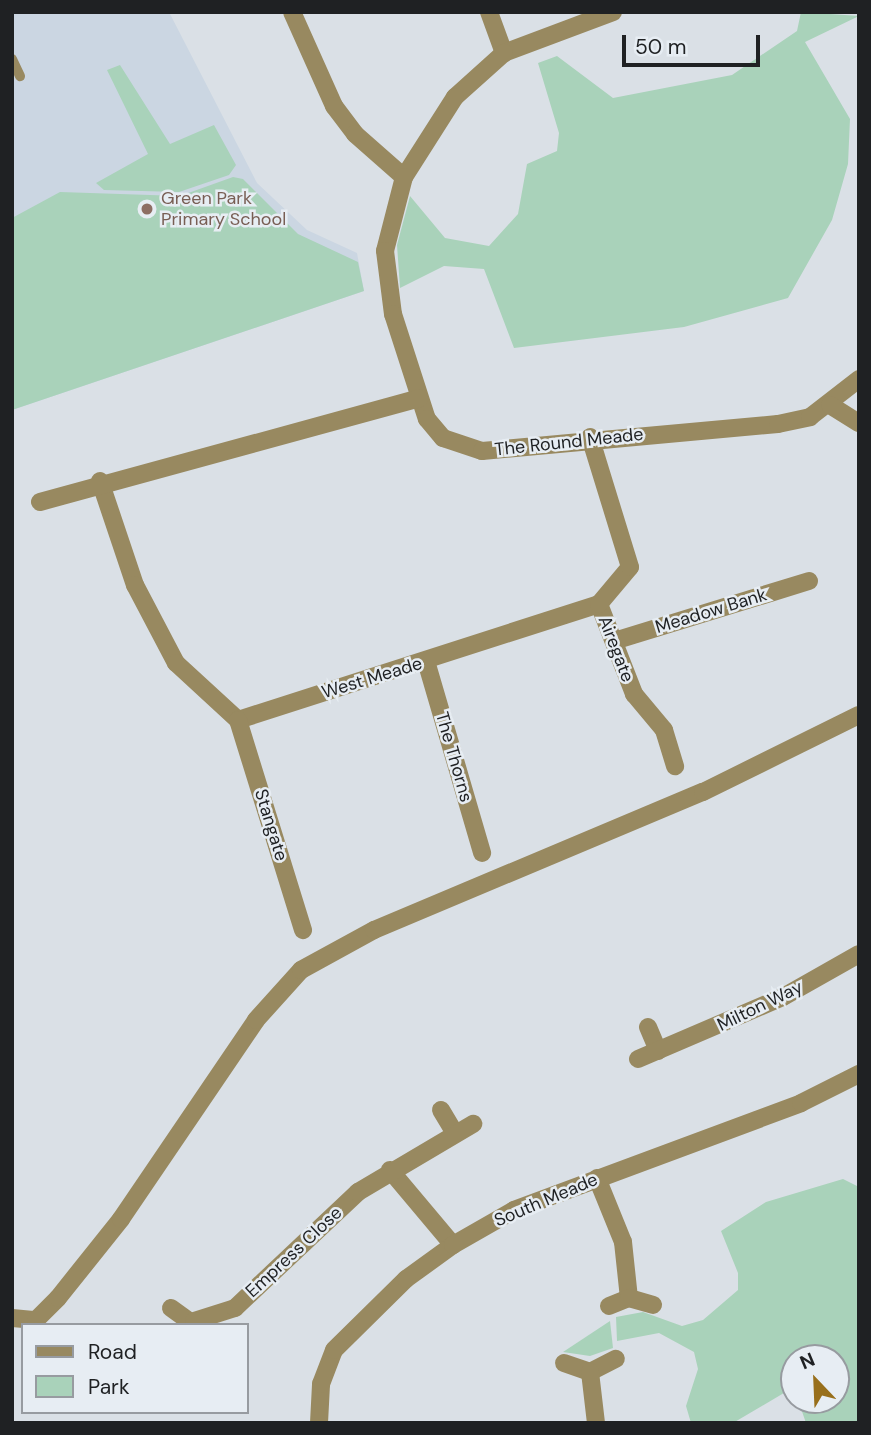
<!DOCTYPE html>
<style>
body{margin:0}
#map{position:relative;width:871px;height:1435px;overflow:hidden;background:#dae0e6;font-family:"DM Sans",sans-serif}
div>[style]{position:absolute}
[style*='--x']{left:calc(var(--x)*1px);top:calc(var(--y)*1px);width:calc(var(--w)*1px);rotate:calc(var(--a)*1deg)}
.built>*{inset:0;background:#cbd6e2}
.green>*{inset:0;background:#a9d2ba}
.lane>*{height:10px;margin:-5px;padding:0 5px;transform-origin:5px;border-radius:5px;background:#988960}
.street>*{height:18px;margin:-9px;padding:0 9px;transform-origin:9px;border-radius:9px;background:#988960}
.dots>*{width:19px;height:19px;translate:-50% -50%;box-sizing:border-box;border:4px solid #e7edf3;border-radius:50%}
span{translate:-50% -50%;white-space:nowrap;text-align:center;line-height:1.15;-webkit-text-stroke:5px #e7edf3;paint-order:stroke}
.education-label{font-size:18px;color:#785e54}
.left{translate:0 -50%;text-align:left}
.street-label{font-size:18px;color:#1f2123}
.frame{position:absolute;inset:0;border:14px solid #1f2123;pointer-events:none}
.legend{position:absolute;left:21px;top:1323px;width:228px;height:91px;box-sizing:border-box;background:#e7edf3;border:2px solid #979ba0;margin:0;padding:9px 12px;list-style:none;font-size:21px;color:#1f2123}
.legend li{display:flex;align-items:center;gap:14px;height:35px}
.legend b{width:35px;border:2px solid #979ba0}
.north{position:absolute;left:780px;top:1344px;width:70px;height:70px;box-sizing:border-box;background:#e7edf3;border:2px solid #979ba0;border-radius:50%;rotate:337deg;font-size:19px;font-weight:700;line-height:28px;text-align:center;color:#1f2123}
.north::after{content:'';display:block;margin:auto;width:24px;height:32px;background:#986f1b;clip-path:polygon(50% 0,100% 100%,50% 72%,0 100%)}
.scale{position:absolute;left:622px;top:35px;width:138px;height:32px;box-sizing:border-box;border:4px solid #1f2123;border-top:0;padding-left:9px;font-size:21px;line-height:24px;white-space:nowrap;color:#1f2123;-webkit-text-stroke:5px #e7edf3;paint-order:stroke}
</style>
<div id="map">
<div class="built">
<div style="clip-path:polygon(12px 12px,169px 12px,257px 183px,307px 230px,357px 253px,364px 291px,12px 410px)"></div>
</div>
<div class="green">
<div style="clip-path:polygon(801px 12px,859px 16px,805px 42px,850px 119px,848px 164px,832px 220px,788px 298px,684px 327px,514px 348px,484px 269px,444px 266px,400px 288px,397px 245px,410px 196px,445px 238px,489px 246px,518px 214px,527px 164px,557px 151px,559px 133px,538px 63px,557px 56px,613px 98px,732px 75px,797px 31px)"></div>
<div style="clip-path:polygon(120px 65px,170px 144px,214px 125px,236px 165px,229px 175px,179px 192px,104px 190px,96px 183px,148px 154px,107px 70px)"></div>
<div style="clip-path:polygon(233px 177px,243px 179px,298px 234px,358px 262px,364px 291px,12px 410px,12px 218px,60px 192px,180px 196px)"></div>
<div style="clip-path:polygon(843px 1179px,859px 1187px,859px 1423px,806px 1423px,798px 1400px,836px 1400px,836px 1358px,794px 1358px,794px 1387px,733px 1423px,691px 1423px,686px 1406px,698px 1369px,694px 1352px,659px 1333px,617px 1341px,616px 1317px,643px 1312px,682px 1326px,703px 1320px,738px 1290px,738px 1273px,721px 1231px,766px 1202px)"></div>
<div style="clip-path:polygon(610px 1321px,613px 1348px,590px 1356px,563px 1352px)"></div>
</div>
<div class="lane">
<div style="--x:12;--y:59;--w:19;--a:65"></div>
</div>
<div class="street">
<div style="--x:292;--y:12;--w:103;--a:65.9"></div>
<div style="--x:334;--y:106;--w:35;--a:53"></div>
<div style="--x:355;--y:134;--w:65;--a:41.3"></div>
<div style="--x:489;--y:12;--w:44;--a:69.9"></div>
<div style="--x:613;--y:12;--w:116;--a:159.4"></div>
<div style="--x:504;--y:53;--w:66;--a:138.1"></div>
<div style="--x:455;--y:97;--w:95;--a:122.5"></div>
<div style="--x:404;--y:177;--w:76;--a:104.4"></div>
<div style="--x:385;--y:251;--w:64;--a:82.8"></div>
<div style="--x:393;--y:314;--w:110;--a:72.1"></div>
<div style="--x:427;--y:419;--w:25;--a:50"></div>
<div style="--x:443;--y:438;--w:41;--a:18.4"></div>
<div style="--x:482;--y:451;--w:297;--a:-5.2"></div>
<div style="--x:778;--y:424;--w:33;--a:-12"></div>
<div style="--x:810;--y:417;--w:62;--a:-37.8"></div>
<div style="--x:830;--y:405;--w:34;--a:32"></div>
<div style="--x:100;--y:481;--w:110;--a:71.4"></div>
<div style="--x:135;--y:585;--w:88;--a:62.3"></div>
<div style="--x:176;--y:663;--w:84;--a:42.6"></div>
<div style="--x:40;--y:502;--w:393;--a:-15.3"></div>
<div style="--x:599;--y:604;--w:97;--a:68.7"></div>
<div style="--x:634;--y:694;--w:47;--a:50.2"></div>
<div style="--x:664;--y:730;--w:38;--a:73"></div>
<div style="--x:614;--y:641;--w:204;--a:-17.1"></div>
<div style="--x:426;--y:661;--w:200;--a:73.7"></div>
<div style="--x:238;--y:720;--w:379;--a:-17.8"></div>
<div style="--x:599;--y:604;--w:48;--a:-50"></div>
<div style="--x:630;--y:567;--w:136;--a:-107.1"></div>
<div style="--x:238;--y:720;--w:220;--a:72.8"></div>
<div style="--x:648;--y:1027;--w:26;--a:67"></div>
<div style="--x:638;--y:1059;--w:158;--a:-23.2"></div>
<div style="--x:783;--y:997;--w:87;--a:-29.5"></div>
<div style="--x:441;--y:1110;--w:26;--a:59"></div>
<div style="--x:390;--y:1170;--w:98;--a:50"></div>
<div style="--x:597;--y:1178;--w:69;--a:67.9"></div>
<div style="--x:623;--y:1242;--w:56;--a:83.9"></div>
<div style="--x:609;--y:1306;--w:22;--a:-22"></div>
<div style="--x:629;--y:1298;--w:25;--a:16"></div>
<div style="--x:171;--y:1308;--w:29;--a:36"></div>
<div style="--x:12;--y:1318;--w:24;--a:5"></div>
<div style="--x:36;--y:1320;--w:31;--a:-45"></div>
<div style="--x:58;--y:1298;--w:101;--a:-51.4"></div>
<div style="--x:121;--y:1219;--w:240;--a:-55.8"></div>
<div style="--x:256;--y:1020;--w:67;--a:-48"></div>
<div style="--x:301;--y:970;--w:83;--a:-28.7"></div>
<div style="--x:374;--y:930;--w:357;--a:-22.8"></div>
<div style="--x:703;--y:792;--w:174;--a:-26.3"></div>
<div style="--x:194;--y:1321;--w:43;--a:-17.6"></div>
<div style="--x:235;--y:1308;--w:169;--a:-43.3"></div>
<div style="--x:358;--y:1192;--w:134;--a:-30.6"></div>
<div style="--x:564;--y:1363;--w:28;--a:19"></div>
<div style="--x:590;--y:1372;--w:29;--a:-27"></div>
<div style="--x:590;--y:1372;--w:51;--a:83.3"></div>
<div style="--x:319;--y:1423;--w:39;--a:-87"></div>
<div style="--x:321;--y:1384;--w:36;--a:-69"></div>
<div style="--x:334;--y:1350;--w:101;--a:-44.6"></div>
<div style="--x:406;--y:1279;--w:58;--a:-35.9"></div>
<div style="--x:453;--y:1245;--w:70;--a:-29.8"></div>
<div style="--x:514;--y:1210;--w:306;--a:-20.4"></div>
<div style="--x:801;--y:1103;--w:65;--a:-26.6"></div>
</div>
<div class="dots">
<div style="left:147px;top:209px;background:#8d6e63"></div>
</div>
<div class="education-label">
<span class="left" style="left:161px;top:209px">Green Park<br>Primary School</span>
</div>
<div class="street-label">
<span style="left:569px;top:442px;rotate:-6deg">The Round Meade</span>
<span style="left:711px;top:611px;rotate:-17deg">Meadow Bank</span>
<span style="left:616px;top:649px;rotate:69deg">Airegate</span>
<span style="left:372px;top:678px;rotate:-17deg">West Meade</span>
<span style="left:454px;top:757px;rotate:74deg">The Thorns</span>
<span style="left:271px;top:825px;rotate:73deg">Stangate</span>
<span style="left:760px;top:1006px;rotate:-26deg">Milton Way</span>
<span style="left:546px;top:1200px;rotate:-23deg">South Meade</span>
<span style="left:294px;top:1252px;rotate:-43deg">Empress Close</span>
</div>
<div class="frame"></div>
<ul class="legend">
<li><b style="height:9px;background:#988960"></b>Road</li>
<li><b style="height:19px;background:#a9d2ba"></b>Park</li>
</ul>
<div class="north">N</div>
<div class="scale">50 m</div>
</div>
